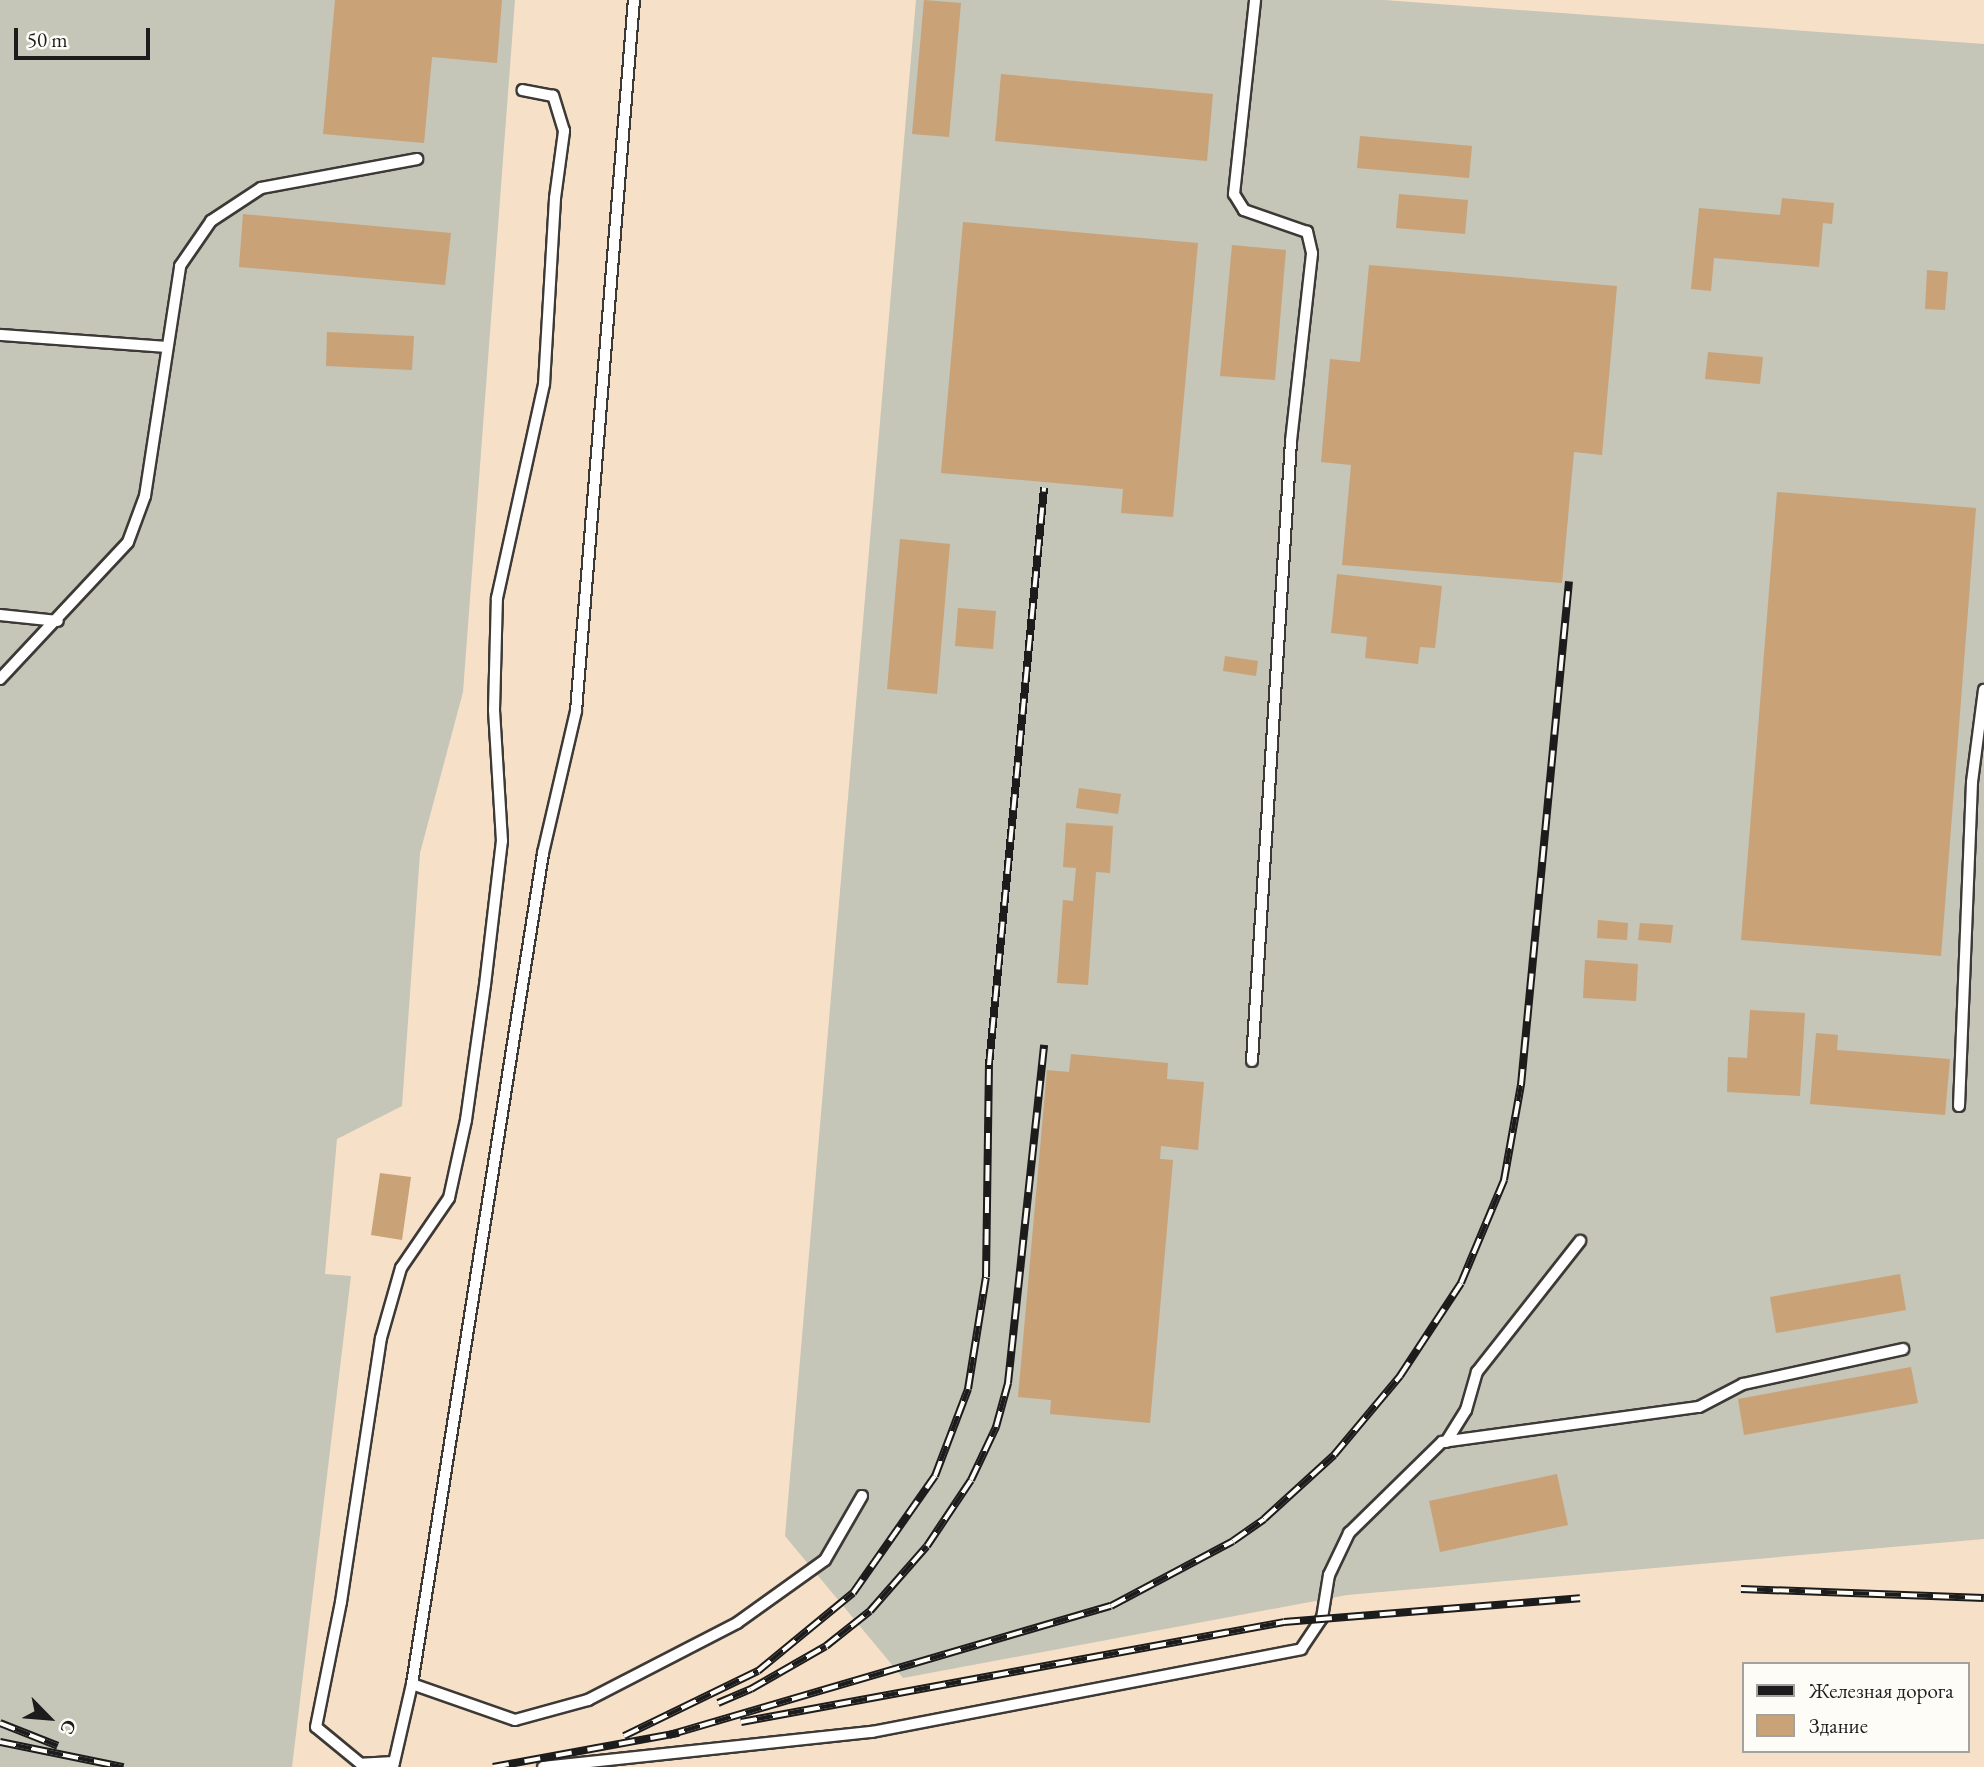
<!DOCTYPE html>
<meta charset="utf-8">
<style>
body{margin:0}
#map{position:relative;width:1984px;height:1767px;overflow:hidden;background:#f6e0c8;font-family:"EB Garamond",serif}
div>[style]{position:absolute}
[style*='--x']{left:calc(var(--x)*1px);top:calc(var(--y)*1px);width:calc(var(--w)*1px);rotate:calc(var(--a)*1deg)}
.industrial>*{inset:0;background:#c5c5b8}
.building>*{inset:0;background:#c9a277}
.roads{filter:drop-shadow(2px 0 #3d3936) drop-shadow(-2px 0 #3d3936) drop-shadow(0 2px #3d3936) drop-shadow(0 -2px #3d3936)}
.lane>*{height:10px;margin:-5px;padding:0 5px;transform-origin:5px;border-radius:5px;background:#fff}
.rail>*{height:8px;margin-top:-4px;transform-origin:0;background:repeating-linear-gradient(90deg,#fdfcf7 0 16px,#1c1c1c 0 32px);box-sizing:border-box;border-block:2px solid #1c1c1c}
span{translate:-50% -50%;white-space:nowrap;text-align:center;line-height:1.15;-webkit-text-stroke:7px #fdfcf7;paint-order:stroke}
.legend{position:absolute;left:1742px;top:1662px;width:228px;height:91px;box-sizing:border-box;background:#fdfcf7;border:2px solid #a3a29f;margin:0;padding:9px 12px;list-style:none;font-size:21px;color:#1c1c1c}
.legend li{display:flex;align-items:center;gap:14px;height:35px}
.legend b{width:35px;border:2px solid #a3a29f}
.north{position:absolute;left:14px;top:1683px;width:70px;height:70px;-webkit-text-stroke:5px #fdfcf7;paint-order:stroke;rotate:115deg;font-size:19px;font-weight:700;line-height:28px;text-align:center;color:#1c1c1c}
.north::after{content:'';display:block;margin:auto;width:24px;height:32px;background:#1c1c1c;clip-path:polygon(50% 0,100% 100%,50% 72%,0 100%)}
.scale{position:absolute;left:14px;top:28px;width:136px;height:32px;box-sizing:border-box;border:4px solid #1c1c1c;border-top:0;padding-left:9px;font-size:21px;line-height:24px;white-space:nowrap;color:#1c1c1c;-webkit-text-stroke:5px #fdfcf7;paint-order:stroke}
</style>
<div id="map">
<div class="industrial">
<div style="clip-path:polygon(0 0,515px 0,463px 692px,420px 853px,402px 1106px,337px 1139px,325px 1274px,351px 1276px,292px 1767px,0 1767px)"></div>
<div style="clip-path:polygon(916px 0,1384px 0,1984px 44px,1984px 1539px,1347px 1595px,903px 1678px,785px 1536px)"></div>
</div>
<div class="building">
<div style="clip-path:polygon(335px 0,502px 0,497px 63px,432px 57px,424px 143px,323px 134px)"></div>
<div style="clip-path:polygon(924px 0,961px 3px,949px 137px,912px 134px)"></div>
<div style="clip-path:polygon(1001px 74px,1213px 94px,1207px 161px,995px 141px)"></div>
<div style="clip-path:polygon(1360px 136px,1472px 146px,1469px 178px,1357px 168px)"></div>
<div style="clip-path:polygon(1399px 194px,1468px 200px,1465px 234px,1396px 228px)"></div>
<div style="clip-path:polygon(1782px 198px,1834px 203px,1832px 224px,1823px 223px,1819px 267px,1714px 258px,1711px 291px,1691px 289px,1699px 208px,1780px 215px)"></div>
<div style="clip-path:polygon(243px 214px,451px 233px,445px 285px,239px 267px)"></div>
<div style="clip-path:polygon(963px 222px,1198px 243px,1173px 517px,1121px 513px,1123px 489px,941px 473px)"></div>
<div style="clip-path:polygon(1232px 245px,1286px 250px,1275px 380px,1220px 376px)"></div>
<div style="clip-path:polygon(1369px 265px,1617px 286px,1602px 455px,1574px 452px,1562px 583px,1342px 565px,1351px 465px,1321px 462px,1330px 359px,1360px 362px)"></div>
<div style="clip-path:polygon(1927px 270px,1948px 272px,1945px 310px,1925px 309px)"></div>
<div style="clip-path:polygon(327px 332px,414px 336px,412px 370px,326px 366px)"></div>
<div style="clip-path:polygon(1708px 352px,1763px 357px,1760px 384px,1705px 379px)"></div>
<div style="clip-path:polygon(1777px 492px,1976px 508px,1941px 956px,1741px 940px)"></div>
<div style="clip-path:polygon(900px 539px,950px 544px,937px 694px,887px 689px)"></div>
<div style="clip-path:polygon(1337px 574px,1442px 586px,1435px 648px,1420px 647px,1418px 664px,1365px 658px,1367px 637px,1331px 633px)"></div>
<div style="clip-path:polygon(958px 608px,996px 611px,993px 649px,955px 646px)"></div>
<div style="clip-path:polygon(1225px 656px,1258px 661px,1256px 676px,1223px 671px)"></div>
<div style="clip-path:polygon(1079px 788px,1121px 794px,1118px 814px,1076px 808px)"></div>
<div style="clip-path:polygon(1066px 823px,1113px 826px,1110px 873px,1096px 872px,1088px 985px,1057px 983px,1063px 900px,1073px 901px,1076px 868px,1063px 867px)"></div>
<div style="clip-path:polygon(1598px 920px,1628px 923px,1627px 940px,1597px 938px)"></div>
<div style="clip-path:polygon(1640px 923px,1673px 925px,1671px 943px,1638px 940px)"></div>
<div style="clip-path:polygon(1585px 960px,1638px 964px,1636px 1001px,1583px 998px)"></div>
<div style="clip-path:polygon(1750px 1010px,1805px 1013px,1800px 1096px,1727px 1092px,1728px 1057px,1747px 1058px)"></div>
<div style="clip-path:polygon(1816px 1033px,1838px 1035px,1837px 1050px,1950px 1059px,1945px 1115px,1810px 1104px)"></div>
<div style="clip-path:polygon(1071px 1054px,1168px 1063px,1167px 1079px,1204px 1082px,1198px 1150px,1161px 1146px,1160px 1159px,1173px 1160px,1150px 1423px,1050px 1414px,1051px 1400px,1018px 1397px,1047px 1070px,1069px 1072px)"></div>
<div style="clip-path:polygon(380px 1173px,411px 1177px,402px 1240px,371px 1235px)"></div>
<div style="clip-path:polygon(1900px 1274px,1906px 1310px,1776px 1333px,1770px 1297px)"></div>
<div style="clip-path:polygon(1911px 1367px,1918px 1403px,1744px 1435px,1738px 1399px)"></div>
<div style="clip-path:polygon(1557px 1474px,1568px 1525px,1440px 1552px,1429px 1501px)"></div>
</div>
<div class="roads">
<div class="lane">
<div style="--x:0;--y:335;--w:166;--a:4.1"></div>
<div style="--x:0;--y:615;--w:58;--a:5.9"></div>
<div style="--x:0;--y:679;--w:187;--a:-46.9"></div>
<div style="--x:128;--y:542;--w:49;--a:-69.7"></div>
<div style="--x:145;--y:496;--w:233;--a:-81.3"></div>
<div style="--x:180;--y:266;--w:55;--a:-55.4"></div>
<div style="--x:211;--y:221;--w:60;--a:-33.4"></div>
<div style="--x:261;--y:188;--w:159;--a:-10.5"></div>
<div style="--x:1252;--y:1061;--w:621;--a:-86.4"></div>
<div style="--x:1291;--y:441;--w:189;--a:-83.6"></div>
<div style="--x:1312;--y:253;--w:22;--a:-103"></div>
<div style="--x:1307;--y:232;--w:67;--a:-160.8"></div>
<div style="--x:1244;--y:210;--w:19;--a:-122"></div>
<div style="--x:1234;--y:194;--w:195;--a:-83.8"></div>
<div style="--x:1959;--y:1106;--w:324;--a:-87.7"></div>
<div style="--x:1972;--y:782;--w:93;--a:-82.6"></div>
<div style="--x:1446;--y:1442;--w:38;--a:-58"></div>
<div style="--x:1466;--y:1410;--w:40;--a:-74"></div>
<div style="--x:1477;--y:1372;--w:167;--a:-51.8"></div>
<div style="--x:412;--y:1684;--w:109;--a:19.3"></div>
<div style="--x:515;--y:1720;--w:76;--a:-15.3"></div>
<div style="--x:588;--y:1700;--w:168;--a:-27.3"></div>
<div style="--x:737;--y:1623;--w:108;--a:-35.6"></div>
<div style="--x:825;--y:1560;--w:74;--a:-60"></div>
<div style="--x:394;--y:1762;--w:33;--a:177"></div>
<div style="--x:361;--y:1764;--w:58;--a:-140.6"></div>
<div style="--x:316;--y:1727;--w:127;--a:-78.7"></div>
<div style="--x:341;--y:1602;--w:267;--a:-81.4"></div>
<div style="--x:381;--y:1338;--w:73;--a:-74.1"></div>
<div style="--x:401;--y:1268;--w:85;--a:-55.6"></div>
<div style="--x:449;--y:1198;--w:80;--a:-77.7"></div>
<div style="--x:466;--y:1120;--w:136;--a:-82"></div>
<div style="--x:485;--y:985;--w:145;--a:-83.3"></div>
<div style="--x:502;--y:841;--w:131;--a:-93.5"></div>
<div style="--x:494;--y:710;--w:112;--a:-88.5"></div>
<div style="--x:497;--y:598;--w:219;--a:-77.6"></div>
<div style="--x:544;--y:384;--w:186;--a:-86.6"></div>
<div style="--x:555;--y:198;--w:68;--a:-82.3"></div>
<div style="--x:564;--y:131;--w:37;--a:-107"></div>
<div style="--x:553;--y:96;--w:31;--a:-169"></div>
<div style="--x:393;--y:1767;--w:85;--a:-77.1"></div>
<div style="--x:412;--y:1684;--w:841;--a:-81.04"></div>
<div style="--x:543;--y:853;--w:146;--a:-76.9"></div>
<div style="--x:576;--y:711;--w:713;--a:-85.34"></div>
<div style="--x:543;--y:1767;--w:331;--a:-6.1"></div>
<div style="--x:872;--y:1732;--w:437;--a:-10.9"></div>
<div style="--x:1301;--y:1649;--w:37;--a:-56"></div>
<div style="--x:1322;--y:1618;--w:44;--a:-80.8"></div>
<div style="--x:1329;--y:1575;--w:47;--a:-64.5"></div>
<div style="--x:1349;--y:1533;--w:130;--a:-44.4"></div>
<div style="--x:1442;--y:1442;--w:259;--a:-7.8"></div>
<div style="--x:1699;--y:1407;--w:50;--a:-27.6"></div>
<div style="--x:1743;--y:1384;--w:164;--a:-12.3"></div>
</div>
</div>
<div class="rail">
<div style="--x:1741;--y:1589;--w:243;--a:2.1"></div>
<div style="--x:718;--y:1703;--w:36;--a:-23"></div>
<div style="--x:751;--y:1689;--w:86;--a:-29.8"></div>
<div style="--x:826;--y:1646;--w:56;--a:-38.5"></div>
<div style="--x:870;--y:1611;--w:86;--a:-48.8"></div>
<div style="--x:927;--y:1546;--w:79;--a:-56.3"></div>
<div style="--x:971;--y:1480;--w:59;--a:-64.7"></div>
<div style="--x:996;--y:1427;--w:46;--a:-74.7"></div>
<div style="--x:1008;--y:1383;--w:340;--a:-83.9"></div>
<div style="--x:741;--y:1722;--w:552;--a:-10.43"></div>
<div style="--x:1284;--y:1622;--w:297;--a:-4.6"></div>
<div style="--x:0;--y:1723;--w:62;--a:21.6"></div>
<div style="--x:669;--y:1735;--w:460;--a:-16.3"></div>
<div style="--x:1111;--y:1606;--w:138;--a:-28"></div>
<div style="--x:1233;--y:1541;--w:38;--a:-35"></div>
<div style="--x:1264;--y:1519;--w:95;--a:-42.4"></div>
<div style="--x:1334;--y:1455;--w:103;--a:-50.1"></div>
<div style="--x:1400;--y:1376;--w:111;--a:-56.7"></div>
<div style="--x:1461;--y:1283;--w:112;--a:-67.3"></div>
<div style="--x:1504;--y:1180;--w:97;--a:-79.9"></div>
<div style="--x:1521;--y:1085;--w:506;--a:-84.56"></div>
<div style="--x:624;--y:1736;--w:149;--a:-25.9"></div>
<div style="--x:758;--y:1671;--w:123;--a:-39.4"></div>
<div style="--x:853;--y:1593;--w:143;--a:-55"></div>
<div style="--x:935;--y:1476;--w:93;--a:-69.2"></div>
<div style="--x:968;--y:1389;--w:113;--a:-80.9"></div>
<div style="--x:986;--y:1277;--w:212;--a:-89.2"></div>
<div style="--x:989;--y:1065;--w:580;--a:-84.55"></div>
<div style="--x:0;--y:1742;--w:126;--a:11.5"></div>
<div style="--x:493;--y:1767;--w:189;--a:-10.4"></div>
</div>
<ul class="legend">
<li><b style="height:9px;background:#1c1c1c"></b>Железная дорога</li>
<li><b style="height:19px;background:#c9a277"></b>Здание</li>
</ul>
<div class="north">С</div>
<div class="scale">50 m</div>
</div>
